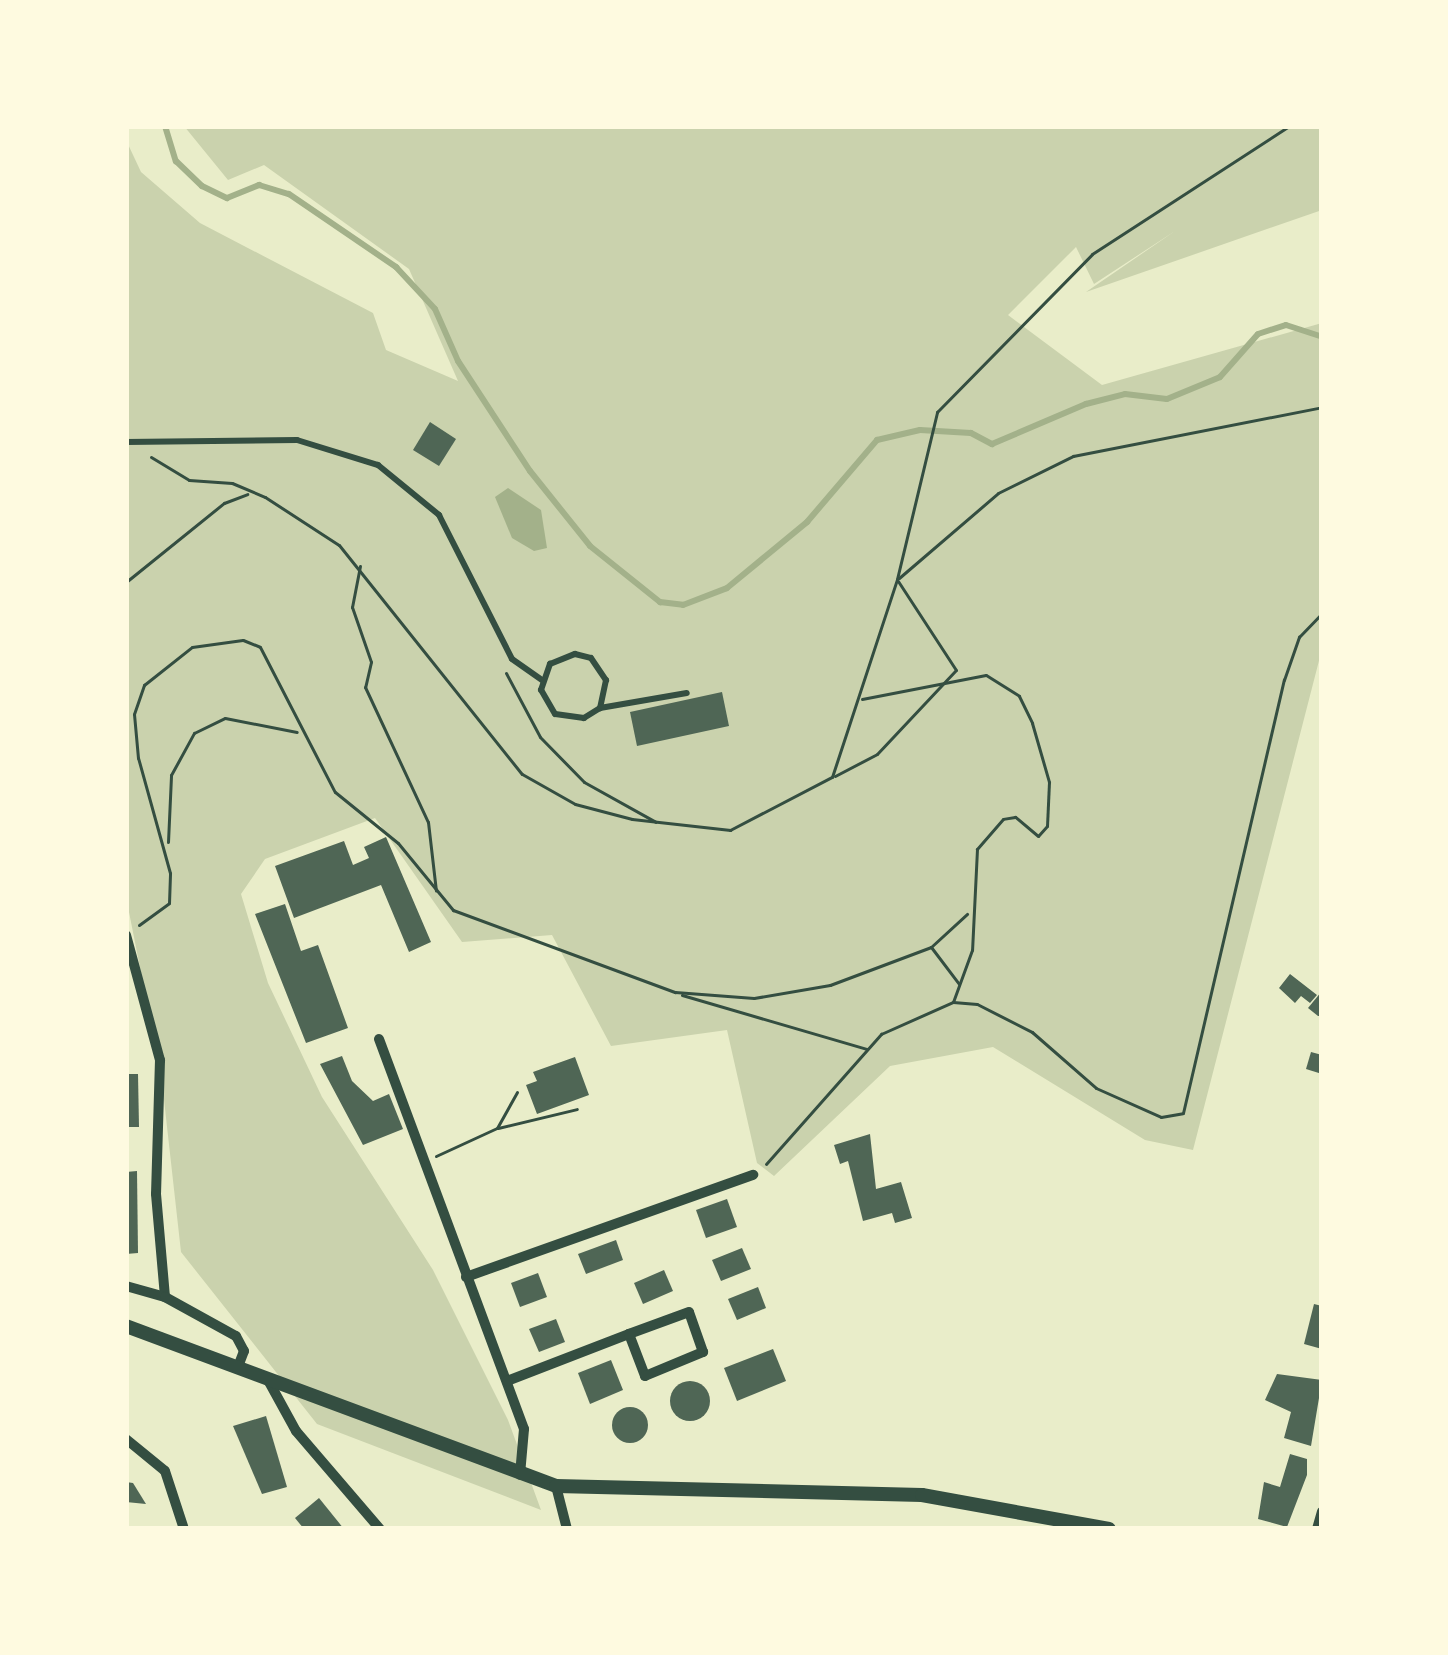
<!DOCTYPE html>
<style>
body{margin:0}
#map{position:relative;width:1448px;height:1655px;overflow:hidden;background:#e9edc9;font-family:"Work Sans",sans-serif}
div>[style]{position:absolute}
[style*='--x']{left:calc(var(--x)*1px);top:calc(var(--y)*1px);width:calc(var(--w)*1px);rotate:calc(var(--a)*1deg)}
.green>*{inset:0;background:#cad2ad}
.water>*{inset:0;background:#a3b18a}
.stream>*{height:6px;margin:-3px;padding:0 3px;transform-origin:3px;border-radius:3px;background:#a3b18a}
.building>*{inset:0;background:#4f6655}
.round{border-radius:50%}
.path>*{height:3px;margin:-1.5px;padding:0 1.5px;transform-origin:1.5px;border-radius:1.5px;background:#344e41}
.service>*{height:6px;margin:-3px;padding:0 3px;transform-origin:3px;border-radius:3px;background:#344e41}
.minor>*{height:10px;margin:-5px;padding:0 5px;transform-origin:5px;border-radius:5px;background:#344e41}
.tertiary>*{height:14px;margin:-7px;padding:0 7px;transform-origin:7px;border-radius:7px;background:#344e41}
span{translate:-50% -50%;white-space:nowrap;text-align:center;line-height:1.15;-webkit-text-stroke:9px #fefae0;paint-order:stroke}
.frame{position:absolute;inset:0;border:129px solid #fefae0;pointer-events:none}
</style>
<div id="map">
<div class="green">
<div style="clip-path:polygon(184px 126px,1322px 126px,1322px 210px,1086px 292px,1175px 231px,1094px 284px,1076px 247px,1008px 315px,1102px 385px,1322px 323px,1322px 649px,1193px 1150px,1145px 1140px,993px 1047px,890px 1066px,774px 1176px,757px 1163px,727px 1030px,611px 1046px,552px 935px,462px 942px,375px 818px,265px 859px,241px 894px,268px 983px,322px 1097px,433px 1270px,508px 1420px,541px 1510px,317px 1424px,181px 1252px,161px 1073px,126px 897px,126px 140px,141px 172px,200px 223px,373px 313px,386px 350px,458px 381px,409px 269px,264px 165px,228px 180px)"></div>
</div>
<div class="water">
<div style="clip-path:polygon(508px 488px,541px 510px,547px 548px,534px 551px,512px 538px,495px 497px)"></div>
</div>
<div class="stream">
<div style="--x:165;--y:126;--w:37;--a:73"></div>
<div style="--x:176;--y:161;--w:36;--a:44"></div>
<div style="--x:202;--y:186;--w:28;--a:26"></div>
<div style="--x:227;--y:198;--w:35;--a:-22"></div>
<div style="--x:259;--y:185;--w:31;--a:17"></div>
<div style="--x:289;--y:194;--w:130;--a:34.3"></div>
<div style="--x:396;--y:267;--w:57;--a:47.1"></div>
<div style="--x:435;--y:309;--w:57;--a:66.1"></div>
<div style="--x:458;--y:361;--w:131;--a:56.8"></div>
<div style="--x:530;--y:471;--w:96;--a:51.3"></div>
<div style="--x:590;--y:546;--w:90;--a:38.7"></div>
<div style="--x:660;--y:602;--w:23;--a:7"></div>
<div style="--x:683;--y:605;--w:47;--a:-21.1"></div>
<div style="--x:727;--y:588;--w:104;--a:-39.5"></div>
<div style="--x:807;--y:522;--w:108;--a:-49.5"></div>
<div style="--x:877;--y:440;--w:44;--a:-13.1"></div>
<div style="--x:920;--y:430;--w:51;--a:3.4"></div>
<div style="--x:971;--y:433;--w:24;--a:28"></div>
<div style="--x:992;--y:444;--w:102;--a:-23.1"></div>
<div style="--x:1086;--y:404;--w:40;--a:-14.4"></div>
<div style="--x:1125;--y:394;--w:42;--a:6.8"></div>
<div style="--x:1167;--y:399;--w:57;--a:-22.5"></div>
<div style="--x:1220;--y:377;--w:57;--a:-48.5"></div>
<div style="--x:1258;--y:334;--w:29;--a:-18"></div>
<div style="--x:1286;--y:325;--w:38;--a:18"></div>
</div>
<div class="building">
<div style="clip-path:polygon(430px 422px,456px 439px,439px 466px,413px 450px)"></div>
<div style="clip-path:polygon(722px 692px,729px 726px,637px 746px,630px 712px)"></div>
<div style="clip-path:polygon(386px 837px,431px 942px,409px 952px,381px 885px,294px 918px,275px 866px,344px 841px,353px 865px,369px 858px,364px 847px)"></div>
<div style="clip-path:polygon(285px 904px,301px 951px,318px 945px,348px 1028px,306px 1043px,255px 914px)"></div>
<div style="clip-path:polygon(1290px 974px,1317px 995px,1310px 1003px,1301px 996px,1295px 1003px,1279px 988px)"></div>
<div style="clip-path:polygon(1322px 991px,1322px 1016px,1318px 1016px,1308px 1008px)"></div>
<div style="clip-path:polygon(1311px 1052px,1322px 1055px,1322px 1074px,1306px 1069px)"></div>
<div style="clip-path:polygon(342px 1056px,352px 1081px,373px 1101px,389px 1094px,403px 1129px,363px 1145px,320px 1064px)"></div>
<div style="clip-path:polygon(575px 1057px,589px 1095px,537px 1114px,526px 1085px,537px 1081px,533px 1072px)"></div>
<div style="clip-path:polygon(126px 1074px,138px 1074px,139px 1127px,126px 1127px)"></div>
<div style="clip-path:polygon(870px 1134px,876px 1189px,901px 1182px,912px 1218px,895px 1223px,892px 1213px,863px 1221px,848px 1161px,840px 1164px,834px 1145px)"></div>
<div style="clip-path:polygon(137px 1171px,138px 1253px,126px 1254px,126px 1172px)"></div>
<div style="clip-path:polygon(727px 1199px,737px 1227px,706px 1238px,696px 1210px)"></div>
<div style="clip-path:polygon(616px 1240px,623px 1260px,586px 1274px,578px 1254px)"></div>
<div style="clip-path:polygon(742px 1248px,751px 1269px,721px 1281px,712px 1260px)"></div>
<div style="clip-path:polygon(664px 1270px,673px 1291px,643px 1304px,634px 1283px)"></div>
<div style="clip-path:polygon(538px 1273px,547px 1297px,520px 1307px,511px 1283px)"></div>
<div style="clip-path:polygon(758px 1287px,766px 1308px,737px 1320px,728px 1299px)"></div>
<div style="clip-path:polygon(1314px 1304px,1322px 1306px,1322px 1349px,1304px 1344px)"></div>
<div style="clip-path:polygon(556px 1319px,565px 1342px,539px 1352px,529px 1329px)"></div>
<div style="clip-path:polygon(773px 1349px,786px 1381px,737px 1401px,724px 1368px)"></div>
<div style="clip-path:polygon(611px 1360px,623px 1390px,590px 1404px,578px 1373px)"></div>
<div style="clip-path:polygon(1277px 1374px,1322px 1380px,1311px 1446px,1284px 1438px,1291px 1412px,1265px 1400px)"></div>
<div class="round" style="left:670px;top:1381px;width:40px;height:40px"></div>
<div class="round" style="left:612px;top:1407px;width:36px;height:36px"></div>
<div style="clip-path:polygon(266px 1416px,287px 1487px,262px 1494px,233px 1426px)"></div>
<div style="clip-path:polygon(1290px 1454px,1307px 1459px,1307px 1475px,1287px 1527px,1258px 1519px,1264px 1482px,1280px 1487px)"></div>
<div style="clip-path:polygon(126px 1482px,133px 1483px,146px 1504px,126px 1502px)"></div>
<div style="clip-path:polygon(319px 1498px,344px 1529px,304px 1529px,295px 1518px)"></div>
</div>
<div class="path">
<div style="--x:151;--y:457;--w:44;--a:31.2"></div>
<div style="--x:189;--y:480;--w:43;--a:4"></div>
<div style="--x:232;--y:483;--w:36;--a:23"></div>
<div style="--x:265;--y:497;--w:88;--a:33"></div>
<div style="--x:339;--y:545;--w:293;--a:51.4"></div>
<div style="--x:522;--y:774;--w:61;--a:29.5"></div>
<div style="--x:575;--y:804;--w:59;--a:14.7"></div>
<div style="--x:632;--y:819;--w:99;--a:6.4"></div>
<div style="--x:730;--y:830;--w:115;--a:-27.5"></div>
<div style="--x:832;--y:777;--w:208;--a:-71.8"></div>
<div style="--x:897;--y:579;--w:172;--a:-76.5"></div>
<div style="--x:937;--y:412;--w:221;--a:-45.5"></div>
<div style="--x:1092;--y:254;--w:235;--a:-33"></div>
<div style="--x:360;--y:566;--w:42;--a:101"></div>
<div style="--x:352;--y:607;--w:58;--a:70.9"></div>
<div style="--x:371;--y:662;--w:26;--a:103"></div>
<div style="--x:365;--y:687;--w:149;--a:65"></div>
<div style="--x:428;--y:822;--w:69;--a:83.4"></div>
<div style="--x:899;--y:578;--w:130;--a:-40.6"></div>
<div style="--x:998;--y:493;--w:84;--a:-26.3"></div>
<div style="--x:1073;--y:456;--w:254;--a:-11.1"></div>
<div style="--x:126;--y:582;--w:126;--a:-38.9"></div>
<div style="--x:224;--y:503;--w:25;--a:-21"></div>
<div style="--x:506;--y:673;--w:72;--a:62"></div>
<div style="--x:540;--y:737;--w:63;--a:45.6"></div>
<div style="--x:584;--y:782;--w:82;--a:29.1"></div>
<div style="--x:862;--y:699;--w:126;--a:-11"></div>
<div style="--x:986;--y:675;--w:39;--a:32"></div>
<div style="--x:1019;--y:696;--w:30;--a:64"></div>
<div style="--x:1032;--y:723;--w:61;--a:73.9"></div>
<div style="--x:1049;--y:782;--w:44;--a:92.6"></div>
<div style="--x:1047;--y:826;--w:13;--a:132"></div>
<div style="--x:1038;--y:836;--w:30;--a:-140"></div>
<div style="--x:1015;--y:817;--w:12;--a:171"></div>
<div style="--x:1003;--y:819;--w:40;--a:131"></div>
<div style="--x:977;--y:849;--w:101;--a:92.8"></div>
<div style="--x:972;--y:950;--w:55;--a:110.1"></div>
<div style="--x:835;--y:776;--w:47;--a:-27.6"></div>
<div style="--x:877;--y:754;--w:115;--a:-46.8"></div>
<div style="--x:956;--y:670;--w:106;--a:-123.1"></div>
<div style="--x:168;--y:842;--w:67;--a:-87.4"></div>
<div style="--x:171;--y:775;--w:48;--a:-61.3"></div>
<div style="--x:194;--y:733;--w:34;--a:-26"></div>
<div style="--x:225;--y:718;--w:73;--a:11"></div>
<div style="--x:139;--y:925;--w:37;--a:-36"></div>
<div style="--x:169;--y:903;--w:30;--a:-88"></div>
<div style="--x:170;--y:873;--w:119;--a:-105.5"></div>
<div style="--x:138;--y:758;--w:44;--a:-95.2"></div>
<div style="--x:134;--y:714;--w:31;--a:-71"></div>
<div style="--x:144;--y:685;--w:61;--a:-38.4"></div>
<div style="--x:192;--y:647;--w:51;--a:-7.8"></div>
<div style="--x:243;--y:640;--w:18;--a:22"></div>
<div style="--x:260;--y:647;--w:163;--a:62.7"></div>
<div style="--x:335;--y:792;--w:81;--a:39"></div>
<div style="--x:398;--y:843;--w:87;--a:50.6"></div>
<div style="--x:453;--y:910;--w:237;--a:20.3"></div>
<div style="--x:675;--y:992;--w:79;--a:4.3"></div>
<div style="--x:754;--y:998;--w:77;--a:-9.7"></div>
<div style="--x:830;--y:985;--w:108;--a:-20.6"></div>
<div style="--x:931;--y:947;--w:46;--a:52.9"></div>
<div style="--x:931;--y:947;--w:49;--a:-42.5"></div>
<div style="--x:682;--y:995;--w:193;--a:16.3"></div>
<div style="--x:498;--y:1128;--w:81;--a:-13.5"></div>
<div style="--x:436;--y:1156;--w:67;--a:-24.7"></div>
<div style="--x:497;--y:1128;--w:41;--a:-60.9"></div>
<div style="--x:766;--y:1164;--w:174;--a:-48.5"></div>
<div style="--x:881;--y:1034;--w:79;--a:-24"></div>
<div style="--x:953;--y:1002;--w:24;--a:5"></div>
<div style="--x:977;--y:1004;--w:62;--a:27"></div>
<div style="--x:1032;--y:1032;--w:85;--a:41.2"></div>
<div style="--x:1096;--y:1088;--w:71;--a:24"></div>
<div style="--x:1161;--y:1117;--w:22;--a:-10"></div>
<div style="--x:1183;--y:1113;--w:445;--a:-76.9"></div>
<div style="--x:1284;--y:680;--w:46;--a:-70.8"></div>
<div style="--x:1299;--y:637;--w:33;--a:-46"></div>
</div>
<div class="service">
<div style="--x:126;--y:295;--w:96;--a:90"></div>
<div style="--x:126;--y:442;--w:171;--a:-0.7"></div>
<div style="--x:297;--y:440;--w:85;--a:17.2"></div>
<div style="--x:378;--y:465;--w:79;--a:39.3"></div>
<div style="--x:439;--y:515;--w:161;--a:63.1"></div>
<div style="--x:512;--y:659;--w:37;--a:35"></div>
<div style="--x:600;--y:708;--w:19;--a:148"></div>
<div style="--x:584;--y:718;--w:29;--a:-172"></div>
<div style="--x:555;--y:714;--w:28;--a:-120"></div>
<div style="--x:541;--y:690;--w:28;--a:-71"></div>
<div style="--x:550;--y:664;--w:27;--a:-22"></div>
<div style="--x:575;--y:654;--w:16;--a:14"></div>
<div style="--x:591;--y:658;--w:27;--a:56"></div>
<div style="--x:606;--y:680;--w:29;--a:102"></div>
<div style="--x:600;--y:708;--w:88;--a:-9.8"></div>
</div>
<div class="minor">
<div style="--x:126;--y:935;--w:130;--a:74.8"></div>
<div style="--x:160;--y:1060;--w:134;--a:91.7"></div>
<div style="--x:156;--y:1194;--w:103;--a:85"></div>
<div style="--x:379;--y:1039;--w:416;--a:69.6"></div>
<div style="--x:524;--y:1429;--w:46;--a:95"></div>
<div style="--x:466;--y:1277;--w:305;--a:-19.6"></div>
<div style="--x:126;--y:1286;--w:41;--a:15.8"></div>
<div style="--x:165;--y:1297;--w:81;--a:28.8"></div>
<div style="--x:236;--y:1336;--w:17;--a:62"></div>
<div style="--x:244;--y:1351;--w:19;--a:111"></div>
<div style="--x:268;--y:1380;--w:58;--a:61.2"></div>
<div style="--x:296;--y:1431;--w:129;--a:49.4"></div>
<div style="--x:507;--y:1381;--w:131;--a:-21.1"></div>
<div style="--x:629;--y:1334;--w:45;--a:69.1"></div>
<div style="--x:645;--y:1376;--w:63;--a:-22.5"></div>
<div style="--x:703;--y:1352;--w:42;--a:-109.3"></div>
<div style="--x:689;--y:1312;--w:64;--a:159.9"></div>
<div style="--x:126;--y:1439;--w:50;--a:39.4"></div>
<div style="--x:165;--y:1471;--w:61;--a:71.9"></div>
<div style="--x:556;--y:1486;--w:44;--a:75.7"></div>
<div style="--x:1317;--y:1529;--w:18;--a:-74"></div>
</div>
<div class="tertiary">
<div style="--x:126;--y:1326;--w:459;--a:20.4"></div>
<div style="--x:556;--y:1486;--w:366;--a:1.4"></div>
<div style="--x:922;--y:1495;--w:190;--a:10.3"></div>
</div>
<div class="frame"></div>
</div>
